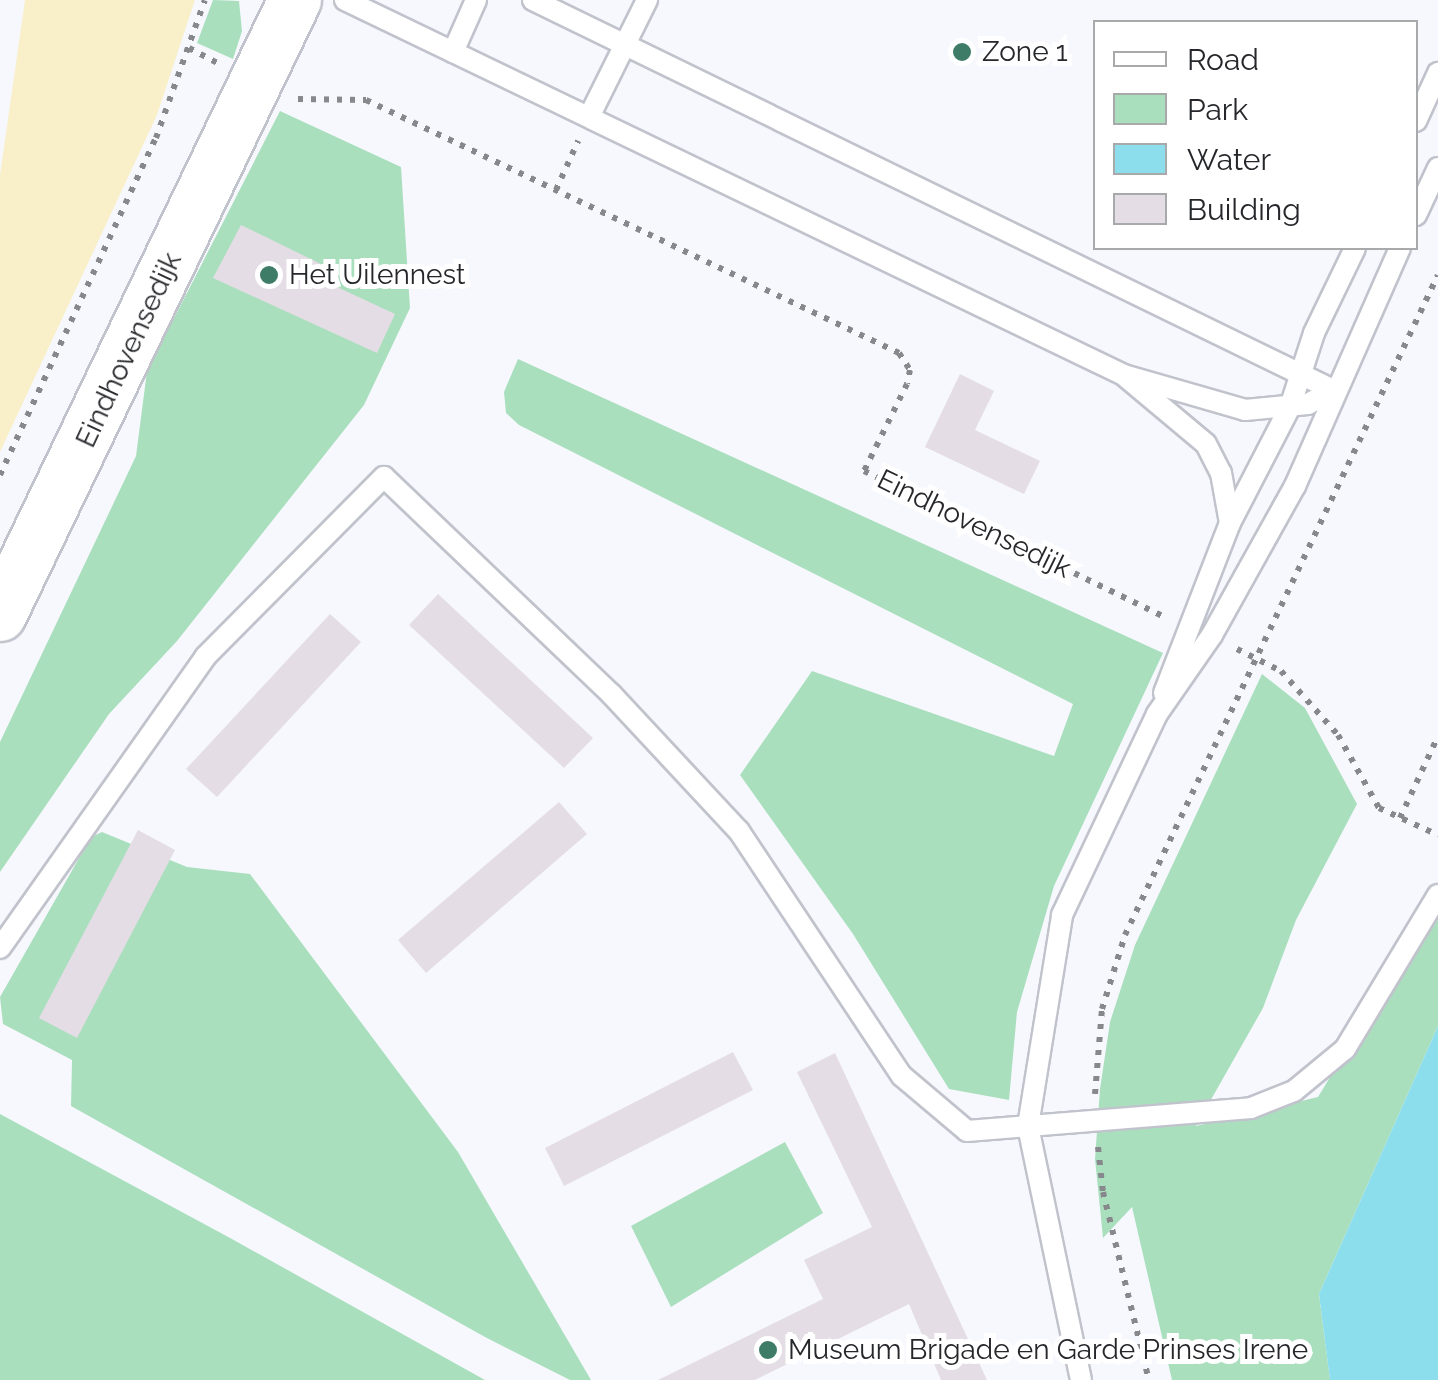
<!DOCTYPE html>
<style>
body{margin:0}
#map{position:relative;width:1438px;height:1380px;overflow:hidden;background:#f7f8fe;font-family:Raleway,sans-serif}
div>[style]{position:absolute}
[style*='--x']{left:calc(var(--x)*1px);top:calc(var(--y)*1px);width:calc(var(--w)*1px);rotate:calc(var(--a)*1deg)}
.green>*{inset:0;background:#aadfbe}
.sand>*{inset:0;background:#f9efc9}
.water>*{inset:0;background:#8cdeed}
.building>*{inset:0;background:#e4dde5}
.path>*{height:6px;margin-top:-3px;transform-origin:0;background:repeating-linear-gradient(90deg,#87888c 0 5px,transparent 0 13px)}
.roads{filter:drop-shadow(2px 0 #c1c3cc) drop-shadow(-2px 0 #c1c3cc) drop-shadow(0 2px #c1c3cc) drop-shadow(0 -2px #c1c3cc)}
.service>*{height:20px;margin:-10px;padding:0 10px;transform-origin:10px;border-radius:10px;background:#fff}
.tertiary>*{height:52px;margin:-26px;padding:0 26px;transform-origin:26px;border-radius:26px;background:#fff}
.dots>*{width:28px;height:28px;translate:-50% -50%;box-sizing:border-box;border:5px solid #fff;border-radius:50%}
span{translate:-50% -50%;white-space:nowrap;text-align:center;line-height:1.15;-webkit-text-stroke:10px #fff;paint-order:stroke}
.poi-label{font-size:28px;color:#26272a}
.left{translate:0 -50%;text-align:left}
.street-label{font-size:28px;color:#26272a}
.legend{position:absolute;left:1093px;top:20px;width:325px;height:230px;box-sizing:border-box;background:#fff;border:2px solid #a8a9aa;margin:0;padding:12px 18px;list-style:none;font-size:30px;color:#26272a}
.legend li{display:flex;align-items:center;gap:20px;height:50px}
.legend b{width:50px;border:2px solid #a8a9aa}
</style>
<div id="map">
<div class="green">
<div style="clip-path:polygon(213px 0,239px 1px,242px 31px,233px 59px,197px 43px)"></div>
<div style="clip-path:polygon(280px 111px,401px 167px,410px 308px,364px 405px,177px 641px,109px 714px,0 872px,0 742px,136px 456px,147px 371px)"></div>
<div style="clip-path:polygon(518px 359px,1163px 653px,1054px 886px,1017px 1012px,1009px 1100px,949px 1089px,853px 934px,740px 775px,812px 671px,1054px 756px,1073px 704px,519px 425px,506px 413px,504px 392px)"></div>
<div style="clip-path:polygon(1262px 674px,1305px 708px,1357px 804px,1296px 920px,1263px 1008px,1196px 1126px,1318px 1097px,1438px 899px,1438px 1026px,1319px 1294px,1330px 1380px,1172px 1380px,1132px 1207px,1103px 1238px,1095px 1159px,1100px 1089px,1110px 1022px,1135px 945px)"></div>
<div style="clip-path:polygon(102px 832px,187px 867px,250px 874px,458px 1152px,591px 1380px,570px 1380px,485px 1337px,71px 1106px,72px 1060px,3px 1024px,0 997px,91px 837px)"></div>
<div style="clip-path:polygon(0 1114px,232px 1239px,485px 1380px,0 1380px)"></div>
<div style="clip-path:polygon(785px 1142px,823px 1213px,671px 1307px,631px 1226px)"></div>
</div>
<div class="sand">
<div style="clip-path:polygon(25px 0,195px 0,157px 115px,0 452px,0 175px)"></div>
</div>
<div class="water">
<div style="clip-path:polygon(1438px 1026px,1438px 1380px,1330px 1380px,1319px 1294px)"></div>
</div>
<div class="building">
<div style="clip-path:polygon(241px 225px,327px 267px,322px 280px,395px 314px,377px 353px,213px 278px)"></div>
<div style="clip-path:polygon(960px 374px,994px 391px,975px 430px,1040px 461px,1024px 494px,925px 447px)"></div>
<div style="clip-path:polygon(438px 594px,593px 738px,564px 768px,409px 625px)"></div>
<div style="clip-path:polygon(330px 614px,361px 642px,217px 797px,186px 769px)"></div>
<div style="clip-path:polygon(559px 802px,587px 834px,426px 973px,398px 940px)"></div>
<div style="clip-path:polygon(138px 830px,175px 850px,77px 1038px,39px 1018px)"></div>
<div style="clip-path:polygon(733px 1052px,753px 1090px,564px 1186px,545px 1148px)"></div>
<div style="clip-path:polygon(835px 1053px,987px 1380px,941px 1380px,909px 1304px,755px 1380px,658px 1380px,823px 1299px,804px 1260px,872px 1227px,797px 1072px)"></div>
</div>
<div class="path">
<div style="--x:189;--y:48;--w:34;--a:28"></div>
<div style="--x:298;--y:99;--w:68;--a:0.8"></div>
<div style="--x:366;--y:100;--w:590;--a:25.39"></div>
<div style="--x:899;--y:353;--w:20;--a:57"></div>
<div style="--x:910;--y:370;--w:14;--a:102"></div>
<div style="--x:907;--y:384;--w:97;--a:116.3"></div>
<div style="--x:864;--y:471;--w:337;--a:25.9"></div>
<div style="--x:556;--y:190;--w:54;--a:-65.8"></div>
<div style="--x:0;--y:475;--w:371;--a:-65.2"></div>
<div style="--x:156;--y:138;--w:146;--a:-70.5"></div>
<div style="--x:1237;--y:649;--w:49;--a:26.6"></div>
<div style="--x:1281;--y:671;--w:86;--a:48.3"></div>
<div style="--x:1338;--y:735;--w:84;--a:60.7"></div>
<div style="--x:1379;--y:808;--w:65;--a:24.6"></div>
<div style="--x:1400;--y:818;--w:90;--a:-65.1"></div>
<div style="--x:1095;--y:1094;--w:85;--a:-85.3"></div>
<div style="--x:1102;--y:1009;--w:77;--a:-72.7"></div>
<div style="--x:1125;--y:935;--w:730;--a:-64.63"></div>
<div style="--x:1098;--y:1147;--w:45;--a:83.7"></div>
<div style="--x:1103;--y:1192;--w:194;--a:76.3"></div>
</div>
<div class="roads">
<div class="service">
<div style="--x:345;--y:0;--w:865;--a:25.71"></div>
<div style="--x:1124;--y:375;--w:126;--a:16.1"></div>
<div style="--x:1245;--y:410;--w:63;--a:-5.4"></div>
<div style="--x:1308;--y:404;--w:29;--a:-29"></div>
<div style="--x:533;--y:0;--w:890;--a:25.99"></div>
<div style="--x:453;--y:52;--w:57;--a:-66.1"></div>
<div style="--x:589;--y:117;--w:131;--a:-63.6"></div>
<div style="--x:1416;--y:121;--w:53;--a:-65.4"></div>
<div style="--x:1416;--y:215;--w:52;--a:-64.9"></div>
<div style="--x:1126;--y:377;--w:104;--a:39.9"></div>
<div style="--x:1206;--y:444;--w:33;--a:63"></div>
<div style="--x:1221;--y:473;--w:51;--a:79.8"></div>
<div style="--x:1164;--y:693;--w:182;--a:-68.8"></div>
<div style="--x:1230;--y:523;--w:131;--a:-62.7"></div>
<div style="--x:1290;--y:407;--w:78;--a:-72"></div>
<div style="--x:1314;--y:333;--w:94;--a:-64.2"></div>
<div style="--x:0;--y:948;--w:356;--a:-54.8"></div>
<div style="--x:205;--y:657;--w:254;--a:-45.2"></div>
<div style="--x:384;--y:477;--w:315;--a:43.7"></div>
<div style="--x:612;--y:695;--w:186;--a:47"></div>
<div style="--x:739;--y:831;--w:294;--a:56.4"></div>
<div style="--x:902;--y:1076;--w:85;--a:40.2"></div>
<div style="--x:967;--y:1131;--w:285;--a:-4.6"></div>
<div style="--x:1251;--y:1108;--w:46;--a:-21.6"></div>
<div style="--x:1294;--y:1091;--w:66;--a:-39.5"></div>
<div style="--x:1345;--y:1049;--w:180;--a:-58.9"></div>
<div style="--x:1081;--y:1380;--w:259;--a:-101.8"></div>
<div style="--x:1028;--y:1126;--w:214;--a:-80.8"></div>
<div style="--x:1062;--y:915;--w:222;--a:-64.7"></div>
<div style="--x:1157;--y:714;--w:96;--a:-55.2"></div>
<div style="--x:1212;--y:635;--w:171;--a:-60.9"></div>
<div style="--x:1295;--y:486;--w:260;--a:-66.2"></div>
</div>
<div class="tertiary">
<div style="--x:0;--y:615;--w:682;--a:-64.37"></div>
</div>
</div>
<div class="dots">
<div style="left:962px;top:52px;background:#3e7c68"></div>
<div style="left:269px;top:275px;background:#3e7c68"></div>
<div style="left:768px;top:1350px;background:#3e7c68"></div>
</div>
<div class="poi-label">
<span class="left" style="left:982px;top:52px">Zone 1</span>
<span class="left" style="left:289px;top:275px">Het Uilennest</span>
<span class="left" style="left:788px;top:1350px">Museum Brigade en Garde Prinses Irene</span>
</div>
<div class="street-label">
<span style="left:129px;top:350px;rotate:-65deg">Eindhovensedijk</span>
<span style="left:974px;top:524px;rotate:26deg">Eindhovensedijk</span>
</div>
<ul class="legend">
<li><b style="height:12px;background:#fff"></b>Road</li>
<li><b style="height:28px;background:#aadfbe"></b>Park</li>
<li><b style="height:28px;background:#8cdeed"></b>Water</li>
<li><b style="height:28px;background:#e4dde5"></b>Building</li>
</ul>
</div>
